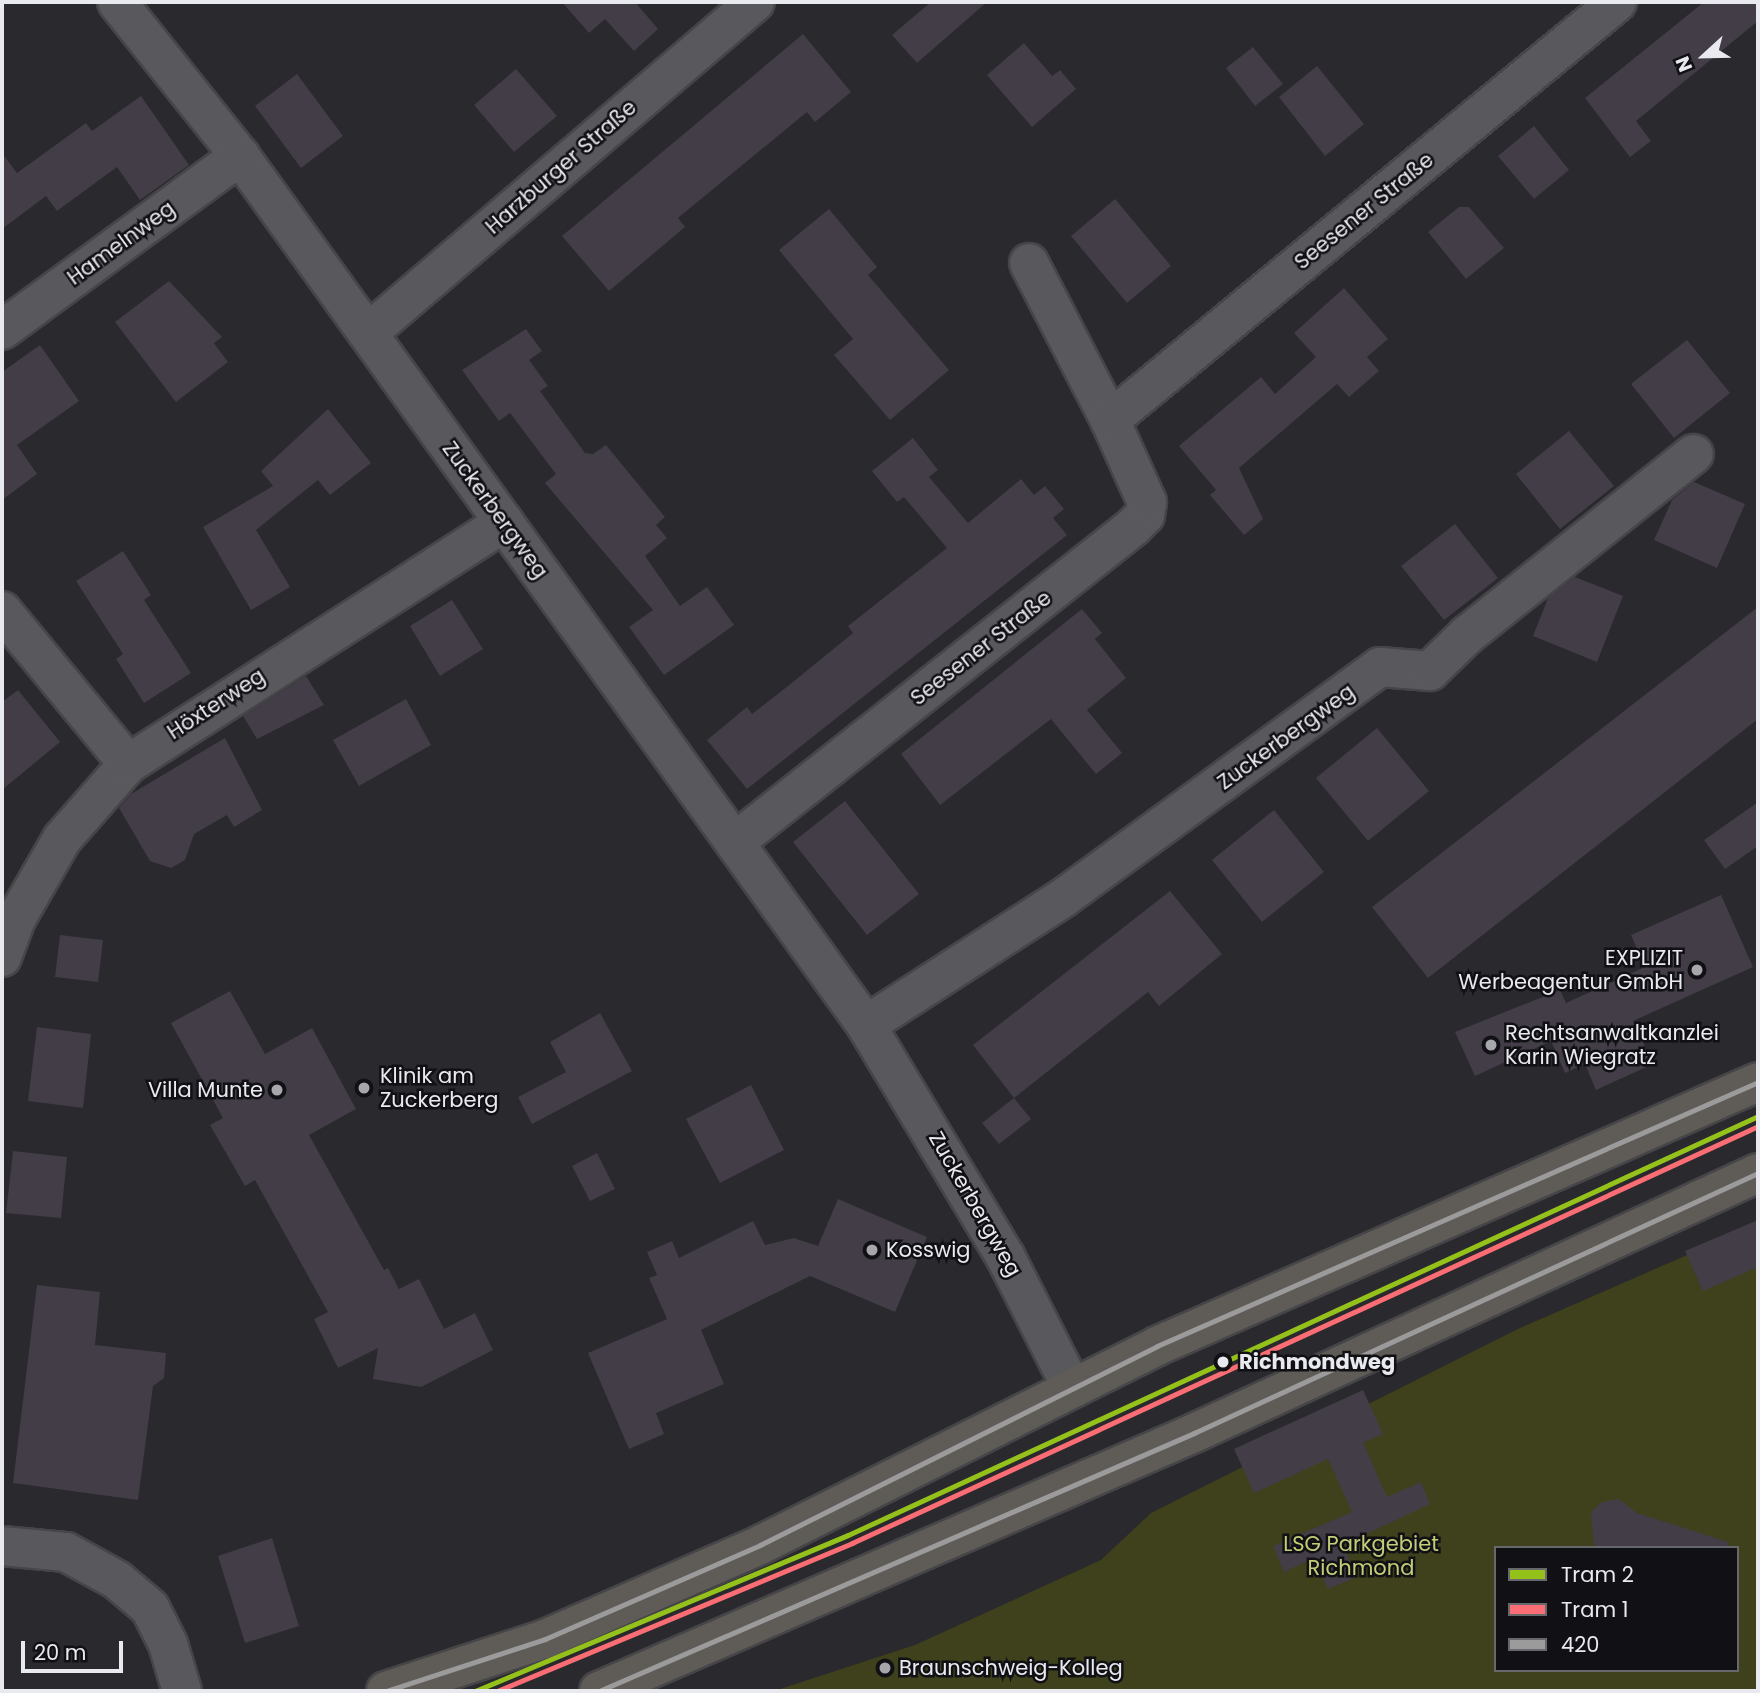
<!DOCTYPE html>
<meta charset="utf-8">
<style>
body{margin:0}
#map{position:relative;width:1760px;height:1693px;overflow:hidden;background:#29292e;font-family:Poppins,sans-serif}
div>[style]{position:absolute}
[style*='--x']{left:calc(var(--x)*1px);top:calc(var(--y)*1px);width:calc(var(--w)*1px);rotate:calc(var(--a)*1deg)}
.green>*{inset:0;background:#3e411b}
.building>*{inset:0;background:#423d47}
.roads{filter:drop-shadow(2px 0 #464649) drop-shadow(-2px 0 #464649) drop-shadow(0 2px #464649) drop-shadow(0 -2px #464649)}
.minor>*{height:38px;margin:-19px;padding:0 19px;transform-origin:19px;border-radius:19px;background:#59595d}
.major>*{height:38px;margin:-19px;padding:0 19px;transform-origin:19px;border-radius:19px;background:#5f5b57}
.bus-1>*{height:5px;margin:-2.5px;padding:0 2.5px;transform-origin:2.5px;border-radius:2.5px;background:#9c9b9b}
.tram-1>*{height:5px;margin:-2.5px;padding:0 2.5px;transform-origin:2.5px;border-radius:2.5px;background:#94c11a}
.tram-2>*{height:5px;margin:-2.5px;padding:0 2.5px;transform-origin:2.5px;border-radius:2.5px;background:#fb6d74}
.dots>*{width:19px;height:19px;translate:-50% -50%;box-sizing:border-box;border:4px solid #111115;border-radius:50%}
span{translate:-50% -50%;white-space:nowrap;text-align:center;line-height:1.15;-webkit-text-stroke:5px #111115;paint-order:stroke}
.street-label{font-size:21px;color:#e9eaef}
.poi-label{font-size:21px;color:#e9eaef}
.right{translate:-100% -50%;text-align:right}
.left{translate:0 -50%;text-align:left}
.stop-label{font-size:21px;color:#e9eaef;font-weight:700}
.park-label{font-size:21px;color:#c3cd78}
.frame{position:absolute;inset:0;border:4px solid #e9eaef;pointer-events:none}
.legend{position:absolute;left:1494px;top:1546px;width:245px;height:126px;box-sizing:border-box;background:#111115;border:2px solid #67686c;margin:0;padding:9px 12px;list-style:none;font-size:21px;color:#e9eaef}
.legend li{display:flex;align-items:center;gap:14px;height:35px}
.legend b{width:35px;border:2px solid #67686c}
.north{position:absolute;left:1669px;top:21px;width:70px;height:70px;-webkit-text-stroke:5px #111115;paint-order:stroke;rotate:248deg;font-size:19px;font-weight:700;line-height:28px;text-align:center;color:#e9eaef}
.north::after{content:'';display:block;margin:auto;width:24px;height:32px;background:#e9eaef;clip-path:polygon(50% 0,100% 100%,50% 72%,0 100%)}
.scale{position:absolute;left:21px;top:1641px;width:102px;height:32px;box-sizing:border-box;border:4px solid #e9eaef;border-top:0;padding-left:9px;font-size:21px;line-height:24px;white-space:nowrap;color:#e9eaef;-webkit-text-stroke:5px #111115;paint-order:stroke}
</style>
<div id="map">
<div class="green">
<div style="clip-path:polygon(evenodd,1758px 1224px,1758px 1691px,774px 1691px,915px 1645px,1101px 1560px,1151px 1513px,1520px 1328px,1758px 1224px,1496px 1548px,1737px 1548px,1737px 1670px,1496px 1670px,1496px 1548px)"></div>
</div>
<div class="building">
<div style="clip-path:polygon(562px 2px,635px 2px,658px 29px,634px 51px,605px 19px,589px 33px)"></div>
<div style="clip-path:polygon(931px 2px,987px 2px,917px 63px,892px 35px)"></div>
<div style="clip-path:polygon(1704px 2px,1758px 2px,1758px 21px,1636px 121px,1651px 141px,1630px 157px,1585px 98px)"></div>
<div style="clip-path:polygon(803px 34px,851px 92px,815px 122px,807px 112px,678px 218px,685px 227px,609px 291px,562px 236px)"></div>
<div style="clip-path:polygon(1024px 43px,1052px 76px,1060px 70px,1076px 89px,1032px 127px,987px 75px)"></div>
<div style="clip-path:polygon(1253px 47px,1283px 84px,1255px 106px,1226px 68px)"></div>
<div style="clip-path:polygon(1317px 66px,1364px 124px,1325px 156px,1279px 97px)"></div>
<div style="clip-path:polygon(516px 69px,557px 116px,514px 152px,474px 105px)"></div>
<div style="clip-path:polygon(297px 74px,343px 136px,301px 168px,255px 106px)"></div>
<div style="clip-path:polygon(141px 96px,189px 165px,140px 200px,117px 167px,57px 211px,46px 196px,2px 229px,2px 153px,17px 173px,86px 123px,92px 131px)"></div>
<div style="clip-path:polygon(1534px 126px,1569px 170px,1534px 199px,1498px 156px)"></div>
<div style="clip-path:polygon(1115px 199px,1171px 266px,1127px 303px,1071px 236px)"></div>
<div style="clip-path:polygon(1459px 207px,1469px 207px,1504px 248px,1466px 279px,1428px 232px)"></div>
<div style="clip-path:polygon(829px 209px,877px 267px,868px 275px,949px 370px,890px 420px,834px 355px,853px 339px,779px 250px)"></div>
<div style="clip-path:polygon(169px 281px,222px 337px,214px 343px,228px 362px,176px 402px,115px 322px)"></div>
<div style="clip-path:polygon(1344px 288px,1388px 339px,1367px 357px,1379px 371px,1349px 397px,1337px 384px,1239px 468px,1263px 519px,1244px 535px,1210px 495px,1216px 490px,1179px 446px,1261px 377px,1275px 394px,1316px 357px,1294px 333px)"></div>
<div style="clip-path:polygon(526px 329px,542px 351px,529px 360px,548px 386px,540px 391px,585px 453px,593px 454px,606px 445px,665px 517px,656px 525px,667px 538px,645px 556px,680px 606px,707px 587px,734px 625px,664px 675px,629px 627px,653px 610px,545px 483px,556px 474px,510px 413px,499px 421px,462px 370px)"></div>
<div style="clip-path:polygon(1687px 340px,1730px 393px,1674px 438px,1631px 384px)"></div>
<div style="clip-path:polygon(40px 345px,79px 401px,17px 445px,37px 474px,2px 500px,2px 372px)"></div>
<div style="clip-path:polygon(328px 409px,371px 463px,330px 495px,318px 480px,256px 530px,290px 587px,251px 610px,203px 527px,273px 486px,261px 471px)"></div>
<div style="clip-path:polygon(1569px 431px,1614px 486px,1560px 529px,1516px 474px)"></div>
<div style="clip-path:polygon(913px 438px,938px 470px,929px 477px,968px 523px,1021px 479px,1034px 495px,1045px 486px,1064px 509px,1053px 518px,1067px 535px,747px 789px,707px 740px,747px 707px,752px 714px,788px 686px,853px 633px,848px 626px,947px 548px,904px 497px,897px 502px,872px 471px)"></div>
<div style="clip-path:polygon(1694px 482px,1745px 504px,1717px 568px,1654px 540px,1672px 500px)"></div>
<div style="clip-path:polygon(1455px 524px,1498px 578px,1444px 620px,1401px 566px)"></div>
<div style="clip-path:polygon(123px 551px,151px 595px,144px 600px,191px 673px,144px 703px,116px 659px,123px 654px,76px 581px)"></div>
<div style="clip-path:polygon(1575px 577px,1623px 596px,1597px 662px,1533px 636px,1548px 598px)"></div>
<div style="clip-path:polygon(452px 600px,483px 649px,440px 676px,410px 626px)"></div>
<div style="clip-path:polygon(1758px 607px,1758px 719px,1428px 978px,1372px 907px)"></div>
<div style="clip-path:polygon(1082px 609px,1102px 633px,1095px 639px,1126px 678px,1087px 710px,1122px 753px,1096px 774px,1051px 719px,940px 805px,901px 754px)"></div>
<div style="clip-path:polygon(306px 676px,324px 705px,257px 739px,243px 716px)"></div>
<div style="clip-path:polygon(18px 690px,60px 742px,2px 790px,2px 702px)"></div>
<div style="clip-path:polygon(406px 699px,431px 745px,359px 786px,333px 740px)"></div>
<div style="clip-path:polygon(1377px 728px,1429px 791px,1368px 841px,1316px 778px)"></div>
<div style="clip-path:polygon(225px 738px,262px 810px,234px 827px,227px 815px,194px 834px,185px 860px,171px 868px,150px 861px,119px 808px,131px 794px)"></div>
<div style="clip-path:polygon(845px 801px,919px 894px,867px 935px,793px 842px)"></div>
<div style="clip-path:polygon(1758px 802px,1758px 846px,1725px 869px,1704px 840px)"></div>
<div style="clip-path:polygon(1274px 810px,1324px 872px,1262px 922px,1212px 860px)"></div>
<div style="clip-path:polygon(1170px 891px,1222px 954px,1159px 1006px,1148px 992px,1014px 1098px,973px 1045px)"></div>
<div style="clip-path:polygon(1721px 895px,1753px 967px,1633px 1021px,1653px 1064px,1596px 1090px,1585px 1064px,1565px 1073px,1551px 1041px,1475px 1076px,1455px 1032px,1560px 990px,1566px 1003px,1645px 967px,1631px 935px)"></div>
<div style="clip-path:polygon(60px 935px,103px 940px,98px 982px,55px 977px)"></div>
<div style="clip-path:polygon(230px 991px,265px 1054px,312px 1028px,356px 1109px,309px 1135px,384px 1270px,388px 1268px,399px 1289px,419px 1279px,444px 1329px,475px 1313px,493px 1350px,421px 1387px,373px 1379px,378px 1348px,338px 1368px,314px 1319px,328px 1312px,255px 1180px,245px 1186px,210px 1125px,223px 1118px,171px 1023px)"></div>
<div style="clip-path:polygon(600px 1013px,632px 1071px,532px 1124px,518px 1097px,566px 1072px,550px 1042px)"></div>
<div style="clip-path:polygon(37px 1027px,91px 1034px,83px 1108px,28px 1101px)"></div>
<div style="clip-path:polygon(751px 1085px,784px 1150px,720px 1183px,686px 1119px)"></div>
<div style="clip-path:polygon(1014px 1098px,1031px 1119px,999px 1144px,982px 1123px)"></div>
<div style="clip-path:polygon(13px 1151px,67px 1157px,61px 1218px,6px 1213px)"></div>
<div style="clip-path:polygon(597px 1153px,615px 1189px,590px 1201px,572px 1166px)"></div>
<div style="clip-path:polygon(838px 1199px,927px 1237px,895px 1312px,810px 1276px,701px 1330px,724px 1384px,656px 1413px,664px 1434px,629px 1449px,588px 1353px,667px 1319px,649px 1278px,657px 1275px,647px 1252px,672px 1241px,679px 1258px,753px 1221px,765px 1245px,794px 1238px,818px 1246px)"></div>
<div style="clip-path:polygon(1758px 1220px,1758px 1267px,1703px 1291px,1685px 1251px)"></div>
<div style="clip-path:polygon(37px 1285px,100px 1292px,95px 1345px,166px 1353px,164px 1378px,153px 1386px,138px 1500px,13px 1483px)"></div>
<div style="clip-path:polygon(1363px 1390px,1383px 1434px,1363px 1443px,1387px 1497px,1421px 1482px,1430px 1504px,1343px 1545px,1357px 1577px,1328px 1589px,1314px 1558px,1284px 1572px,1273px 1546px,1352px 1512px,1328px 1459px,1254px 1493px,1234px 1449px)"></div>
<div style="clip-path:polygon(1619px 1499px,1637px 1513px,1728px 1542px,1728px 1548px,1594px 1548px,1591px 1512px,1602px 1502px)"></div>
<div style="clip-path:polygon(272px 1538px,299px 1626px,245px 1643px,218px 1556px)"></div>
</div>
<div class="roads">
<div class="minor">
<div style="--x:117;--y:2;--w:197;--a:51.4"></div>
<div style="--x:240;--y:156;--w:1071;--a:54.23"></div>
<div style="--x:866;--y:1025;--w:272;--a:59"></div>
<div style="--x:1006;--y:1258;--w:146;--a:63.1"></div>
<div style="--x:1029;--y:263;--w:177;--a:62.7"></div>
<div style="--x:2;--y:330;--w:295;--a:-36.2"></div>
<div style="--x:368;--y:333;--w:509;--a:-40.54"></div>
<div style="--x:2;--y:611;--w:198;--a:50.5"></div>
<div style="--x:735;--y:842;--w:508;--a:-38.36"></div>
<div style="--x:1133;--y:527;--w:17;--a:-45"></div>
<div style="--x:1145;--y:515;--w:13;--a:-81"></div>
<div style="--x:1147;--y:502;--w:90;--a:-114.3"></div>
<div style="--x:1110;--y:420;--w:657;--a:-39.5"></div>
<div style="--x:2;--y:957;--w:40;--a:-69.8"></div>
<div style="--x:16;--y:919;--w:92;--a:-60.1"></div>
<div style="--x:62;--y:839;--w:100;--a:-48.7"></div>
<div style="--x:128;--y:764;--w:447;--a:-32.7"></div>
<div style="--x:866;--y:1025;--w:234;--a:-32.8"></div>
<div style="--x:1063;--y:898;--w:392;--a:-36.1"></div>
<div style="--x:1380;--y:667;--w:50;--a:4.6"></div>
<div style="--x:1430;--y:671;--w:52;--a:-44.2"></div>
<div style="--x:1467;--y:635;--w:290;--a:-38.6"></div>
<div style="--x:2;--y:1546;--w:64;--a:5.4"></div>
<div style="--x:66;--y:1552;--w:58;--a:28.8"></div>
<div style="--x:117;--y:1580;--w:43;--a:40.3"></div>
<div style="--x:150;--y:1608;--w:40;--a:63.4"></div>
<div style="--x:168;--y:1644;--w:49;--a:73.4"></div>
</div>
<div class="major">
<div style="--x:386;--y:1691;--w:167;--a:-18.1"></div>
<div style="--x:545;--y:1639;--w:235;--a:-23.6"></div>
<div style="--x:760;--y:1545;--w:444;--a:-26.6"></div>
<div style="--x:1157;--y:1346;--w:656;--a:-23.71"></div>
<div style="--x:599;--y:1691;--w:649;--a:-23.44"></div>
<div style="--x:1194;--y:1433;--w:621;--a:-24.75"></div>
</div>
</div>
<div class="bus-1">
<div style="--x:386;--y:1691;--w:167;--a:-18.1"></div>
<div style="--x:545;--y:1639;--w:235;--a:-23.6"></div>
<div style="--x:760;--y:1545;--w:444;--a:-26.6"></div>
<div style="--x:1157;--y:1346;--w:656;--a:-23.71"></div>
<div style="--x:599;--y:1691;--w:649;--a:-23.44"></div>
<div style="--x:1194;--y:1433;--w:621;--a:-24.75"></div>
</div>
<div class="tram-1">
<div style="--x:475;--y:1691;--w:404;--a:-22.7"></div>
<div style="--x:848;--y:1535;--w:1002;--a:-24.72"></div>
</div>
<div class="tram-2">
<div style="--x:497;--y:1691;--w:385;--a:-22.6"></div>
<div style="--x:852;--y:1543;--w:997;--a:-24.71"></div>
</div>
<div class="dots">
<div style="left:1697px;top:970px;background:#a6a6ab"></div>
<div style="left:1491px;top:1045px;background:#a6a6ab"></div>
<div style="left:364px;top:1088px;background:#a6a6ab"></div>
<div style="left:277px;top:1090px;background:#a6a6ab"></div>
<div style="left:872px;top:1250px;background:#a6a6ab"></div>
<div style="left:1223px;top:1362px;background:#e9eaef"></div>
<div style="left:885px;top:1668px;background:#a6a6ab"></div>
</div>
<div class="street-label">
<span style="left:561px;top:167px;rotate:-41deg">Harzburger Straße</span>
<span style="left:1364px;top:211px;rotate:-39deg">Seesener Straße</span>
<span style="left:121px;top:243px;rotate:-36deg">Hamelnweg</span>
<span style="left:495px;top:510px;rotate:54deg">Zuckerbergweg</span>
<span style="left:981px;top:648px;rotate:-38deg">Seesener Straße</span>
<span style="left:216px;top:704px;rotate:-33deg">Höxterweg</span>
<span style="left:1286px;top:737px;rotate:-36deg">Zuckerbergweg</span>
<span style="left:975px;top:1204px;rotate:60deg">Zuckerbergweg</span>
</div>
<div class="poi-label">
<span class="right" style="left:1683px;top:970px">EXPLIZIT<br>Werbeagentur GmbH</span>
<span class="left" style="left:1505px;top:1045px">Rechtsanwaltkanzlei<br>Karin Wiegratz</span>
<span class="left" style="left:380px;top:1088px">Klinik am<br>Zuckerberg</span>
<span class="right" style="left:263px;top:1090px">Villa Munte</span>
<span class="left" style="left:886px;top:1250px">Kosswig</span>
<span class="left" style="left:899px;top:1668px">Braunschweig-Kolleg</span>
</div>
<div class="stop-label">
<span class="left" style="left:1239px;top:1362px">Richmondweg</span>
</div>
<div class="park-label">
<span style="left:1361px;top:1556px">LSG Parkgebiet<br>Richmond</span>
</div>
<div class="frame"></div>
<ul class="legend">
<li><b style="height:9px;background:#94c11a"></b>Tram 2</li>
<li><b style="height:9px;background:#fb6d74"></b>Tram 1</li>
<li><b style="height:9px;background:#9c9b9b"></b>420</li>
</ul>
<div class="north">N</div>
<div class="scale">20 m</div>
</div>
